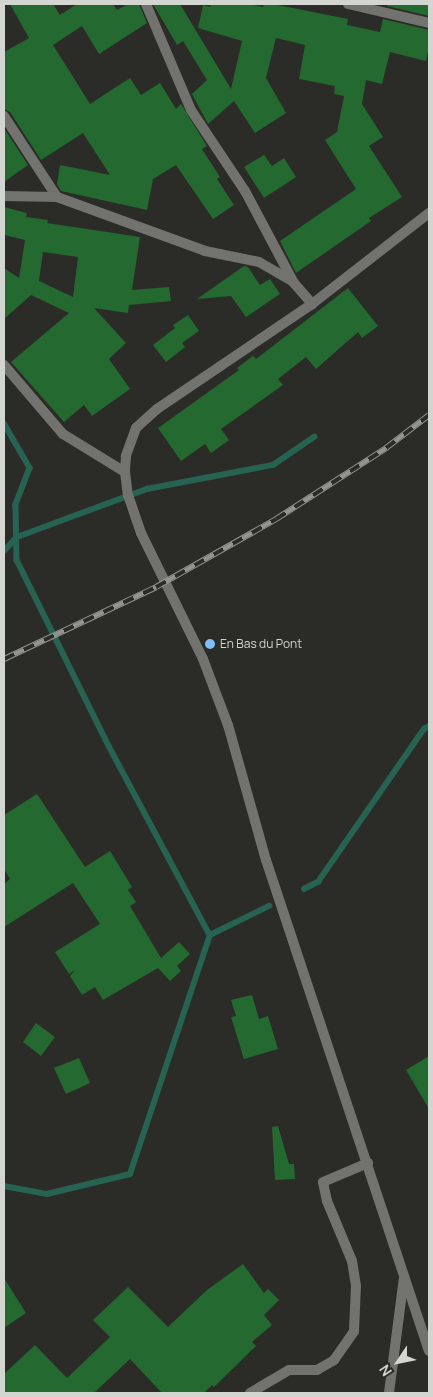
<!DOCTYPE html>
<style>
body{margin:0}
#map{position:relative;width:433px;height:1397px;overflow:hidden;background:#2b2c27;font-family:Manrope,sans-serif}
div>[style]{position:absolute}
[style*='--x']{left:calc(var(--x)*1px);top:calc(var(--y)*1px);width:calc(var(--w)*1px);rotate:calc(var(--a)*1deg)}
.stream>*{height:5.5px;margin:-2.75px;padding:0 2.75px;transform-origin:2.75px;border-radius:2.75px;background:#276352}
.building>*{inset:0;background:#236930}
.minor>*{height:10px;margin:-5px;padding:0 5px;transform-origin:5px;border-radius:5px;background:#72726f}
.tertiary>*{height:10px;margin:-5px;padding:0 5px;transform-origin:5px;border-radius:5px;background:#72726f}
.rail>*{height:5.5px;margin-top:-2.75px;transform-origin:0;background:repeating-linear-gradient(90deg,#2b2c27 0 11px,#939590 0 22px);box-sizing:border-box;border-block:1px solid #939590}
.dots>*{width:14px;height:14px;translate:-50% -50%;box-sizing:border-box;border:2px solid #2b2c27;border-radius:50%}
span{translate:-50% -50%;white-space:nowrap;text-align:center;line-height:1.15;-webkit-text-stroke:5px #2b2c27;paint-order:stroke}
.poi-label{font-size:12px;color:#d3d5d1}
.left{translate:0 -50%;text-align:left}
.frame{position:absolute;inset:0;border:5px solid #d3d5d1;pointer-events:none}
.north{position:absolute;left:373px;top:1337px;width:50px;height:50px;-webkit-text-stroke:4px #2b2c27;paint-order:stroke;rotate:236deg;font-size:14px;font-weight:700;line-height:20px;text-align:center;color:#d3d5d1}
.north::after{content:'';display:block;margin:auto;width:18px;height:22px;background:#d3d5d1;clip-path:polygon(50% 0,100% 100%,50% 72%,0 100%)}
</style>
<div id="map">
<div class="stream">
<div style="--x:4;--y:423;--w:52;--a:60"></div>
<div style="--x:30;--y:468;--w:40;--a:111"></div>
<div style="--x:16;--y:505;--w:55;--a:89"></div>
<div style="--x:17;--y:560;--w:208;--a:63.7"></div>
<div style="--x:109;--y:746;--w:214;--a:61.9"></div>
<div style="--x:4;--y:551;--w:19;--a:-47"></div>
<div style="--x:17;--y:537;--w:139;--a:-20.3"></div>
<div style="--x:147;--y:489;--w:128;--a:-10.8"></div>
<div style="--x:273;--y:465;--w:50;--a:-34.3"></div>
<div style="--x:304;--y:889;--w:16;--a:-27"></div>
<div style="--x:318;--y:882;--w:186;--a:-55.3"></div>
<div style="--x:424;--y:729;--w:6;--a:-31"></div>
<div style="--x:4;--y:1186;--w:44;--a:10.5"></div>
<div style="--x:47;--y:1194;--w:85;--a:-13.5"></div>
<div style="--x:130;--y:1174;--w:252;--a:-71.5"></div>
<div style="--x:210;--y:935;--w:66;--a:-26.2"></div>
</div>
<div class="building">
<div style="clip-path:polygon(10px 4px,53px 4px,60px 15px,77px 4px,113px 4px,117px 10px,128px 4px,139px 4px,147px 23px,99px 54px,82px 26px,53px 45px,90px 104px,130px 78px,141px 95px,160px 83px,176px 109px,181px 104px,207px 146px,202px 149px,220px 177px,217px 179px,234px 205px,213px 219px,176px 165px,153px 179px,147px 210px,61px 191px,57px 184px,60px 165px,110px 175px,83px 133px,41px 160px,10px 112px,4px 109px,4px 52px,29px 38px)"></div>
<div style="clip-path:polygon(153px 4px,180px 4px,231px 89px,242px 41px,198px 28px,203px 5px,210px 7px,211px 4px,250px 4px,263px 7px,264px 4px,273px 4px,348px 19px,347px 25px,380px 32px,383px 19px,429px 30px,429px 47px,426px 61px,390px 52px,382px 84px,366px 80px,362px 104px,383px 137px,369px 146px,402px 197px,369px 218px,371px 221px,296px 273px,280px 241px,356px 189px,325px 140px,337px 132px,344px 96px,334px 94px,335px 86px,299px 79px,305px 45px,276px 38px,266px 78px,286px 113px,255px 133px,234px 101px,208px 124px,192px 94px,207px 80px,183px 41px,177px 45px)"></div>
<div style="clip-path:polygon(387px 4px,429px 4px,429px 16px,387px 6px)"></div>
<div style="clip-path:polygon(4px 128px,28px 165px,4px 182px)"></div>
<div style="clip-path:polygon(264px 155px,272px 166px,284px 158px,296px 177px,264px 198px,244px 167px)"></div>
<div style="clip-path:polygon(evenodd,4px 207px,27px 213px,26px 217px,48px 220px,47px 223px,140px 237px,132px 290px,169px 287px,171px 301px,129px 305px,128px 313px,94px 308px,126px 343px,109px 359px,130px 389px,92px 416px,84px 405px,64px 422px,11px 362px,69px 313px,31px 295px,4px 319px,4px 268px,19px 278px,25px 240px,4px 235px,4px 207px,43px 252px,78px 257px,73px 297px,39px 281px,43px 252px)"></div>
<div style="clip-path:polygon(244px 266px,248px 267px,260px 285px,270px 279px,280px 294px,246px 317px,231px 296px,197px 299px)"></div>
<div style="clip-path:polygon(348px 288px,378px 326px,362px 338px,358px 332px,316px 369px,306px 357px,278px 379px,283px 385px,221px 429px,229px 440px,211px 453px,205px 444px,181px 461px,158px 428px,239px 370px,237px 368px,253px 356px,256px 359px)"></div>
<div style="clip-path:polygon(188px 315px,199px 331px,182px 343px,185px 347px,166px 362px,153px 345px,175px 328px,173px 325px)"></div>
<div style="clip-path:polygon(37px 794px,85px 867px,110px 851px,132px 887px,128px 890px,136px 902px,130px 906px,161px 958px,179px 942px,190px 954px,177px 966px,181px 971px,170px 981px,158px 968px,103px 1000px,95px 987px,82px 995px,70px 976px,75px 970px,69px 974px,55px 952px,100px 924px,73px 883px,4px 927px,4px 884px,10px 879px,4px 869px,4px 815px)"></div>
<div style="clip-path:polygon(252px 995px,259px 1019px,268px 1016px,278px 1049px,244px 1059px,231px 1017px,236px 1016px,231px 1000px)"></div>
<div style="clip-path:polygon(36px 1023px,55px 1037px,41px 1056px,23px 1042px)"></div>
<div style="clip-path:polygon(429px 1056px,429px 1109px,406px 1070px)"></div>
<div style="clip-path:polygon(79px 1058px,90px 1083px,66px 1094px,54px 1068px)"></div>
<div style="clip-path:polygon(278px 1126px,289px 1164px,294px 1164px,295px 1179px,275px 1180px,272px 1127px)"></div>
<div style="clip-path:polygon(243px 1264px,264px 1293px,268px 1289px,279px 1300px,264px 1315px,272px 1325px,252px 1342px,256px 1346px,214px 1387px,212px 1385px,204px 1393px,162px 1393px,130px 1359px,94px 1393px,4px 1393px,4px 1374px,35px 1345px,67px 1378px,110px 1337px,93px 1320px,128px 1287px,168px 1327px,207px 1290px)"></div>
<div style="clip-path:polygon(4px 1278px,26px 1313px,4px 1328px)"></div>
</div>
<div class="minor">
<div style="--x:146;--y:4;--w:115;--a:67"></div>
<div style="--x:191;--y:110;--w:97;--a:56.3"></div>
<div style="--x:245;--y:191;--w:104;--a:62"></div>
<div style="--x:294;--y:283;--w:28;--a:49"></div>
<div style="--x:348;--y:4;--w:83;--a:13.2"></div>
<div style="--x:4;--y:116;--w:97;--a:56.8"></div>
<div style="--x:4;--y:196;--w:53;--a:1.1"></div>
<div style="--x:57;--y:197;--w:158;--a:20"></div>
<div style="--x:205;--y:251;--w:55;--a:11.5"></div>
<div style="--x:259;--y:262;--w:39;--a:30"></div>
<div style="--x:4;--y:365;--w:91;--a:49.5"></div>
<div style="--x:63;--y:434;--w:73;--a:31.5"></div>
<div style="--x:250;--y:1393;--w:45;--a:-30.5"></div>
<div style="--x:289;--y:1370;--w:28;--a:0"></div>
<div style="--x:317;--y:1370;--w:20;--a:-30"></div>
<div style="--x:334;--y:1360;--w:35;--a:-55"></div>
<div style="--x:354;--y:1331;--w:45;--a:-87.5"></div>
<div style="--x:356;--y:1286;--w:25;--a:-99"></div>
<div style="--x:352;--y:1261;--w:65;--a:-112.6"></div>
<div style="--x:327;--y:1201;--w:19;--a:-102"></div>
<div style="--x:323;--y:1182;--w:49;--a:-22.9"></div>
<div style="--x:389;--y:1393;--w:116;--a:-82.6"></div>
</div>
<div class="tertiary">
<div style="--x:429;--y:213;--w:148;--a:142.1"></div>
<div style="--x:312;--y:304;--w:187;--a:145.9"></div>
<div style="--x:157;--y:409;--w:28;--a:138"></div>
<div style="--x:136;--y:428;--w:30;--a:110"></div>
<div style="--x:126;--y:456;--w:16;--a:94"></div>
<div style="--x:125;--y:472;--w:23;--a:83"></div>
<div style="--x:128;--y:495;--w:40;--a:71.1"></div>
<div style="--x:141;--y:533;--w:140;--a:63.8"></div>
<div style="--x:203;--y:659;--w:71;--a:69.3"></div>
<div style="--x:228;--y:725;--w:140;--a:74.3"></div>
<div style="--x:266;--y:860;--w:517;--a:71.64"></div>
</div>
<div class="rail">
<div style="--x:4;--y:659;--w:168;--a:-25.3"></div>
<div style="--x:156;--y:587;--w:138;--a:-29.5"></div>
<div style="--x:276;--y:519;--w:131;--a:-32.8"></div>
<div style="--x:386;--y:448;--w:54;--a:-37.5"></div>
</div>
<div class="dots">
<div style="left:210px;top:644px;background:#7dbef9"></div>
</div>
<div class="poi-label">
<span class="left" style="left:220px;top:644px">En Bas du Pont</span>
</div>
<div class="frame"></div>
<div class="north">N</div>
</div>
